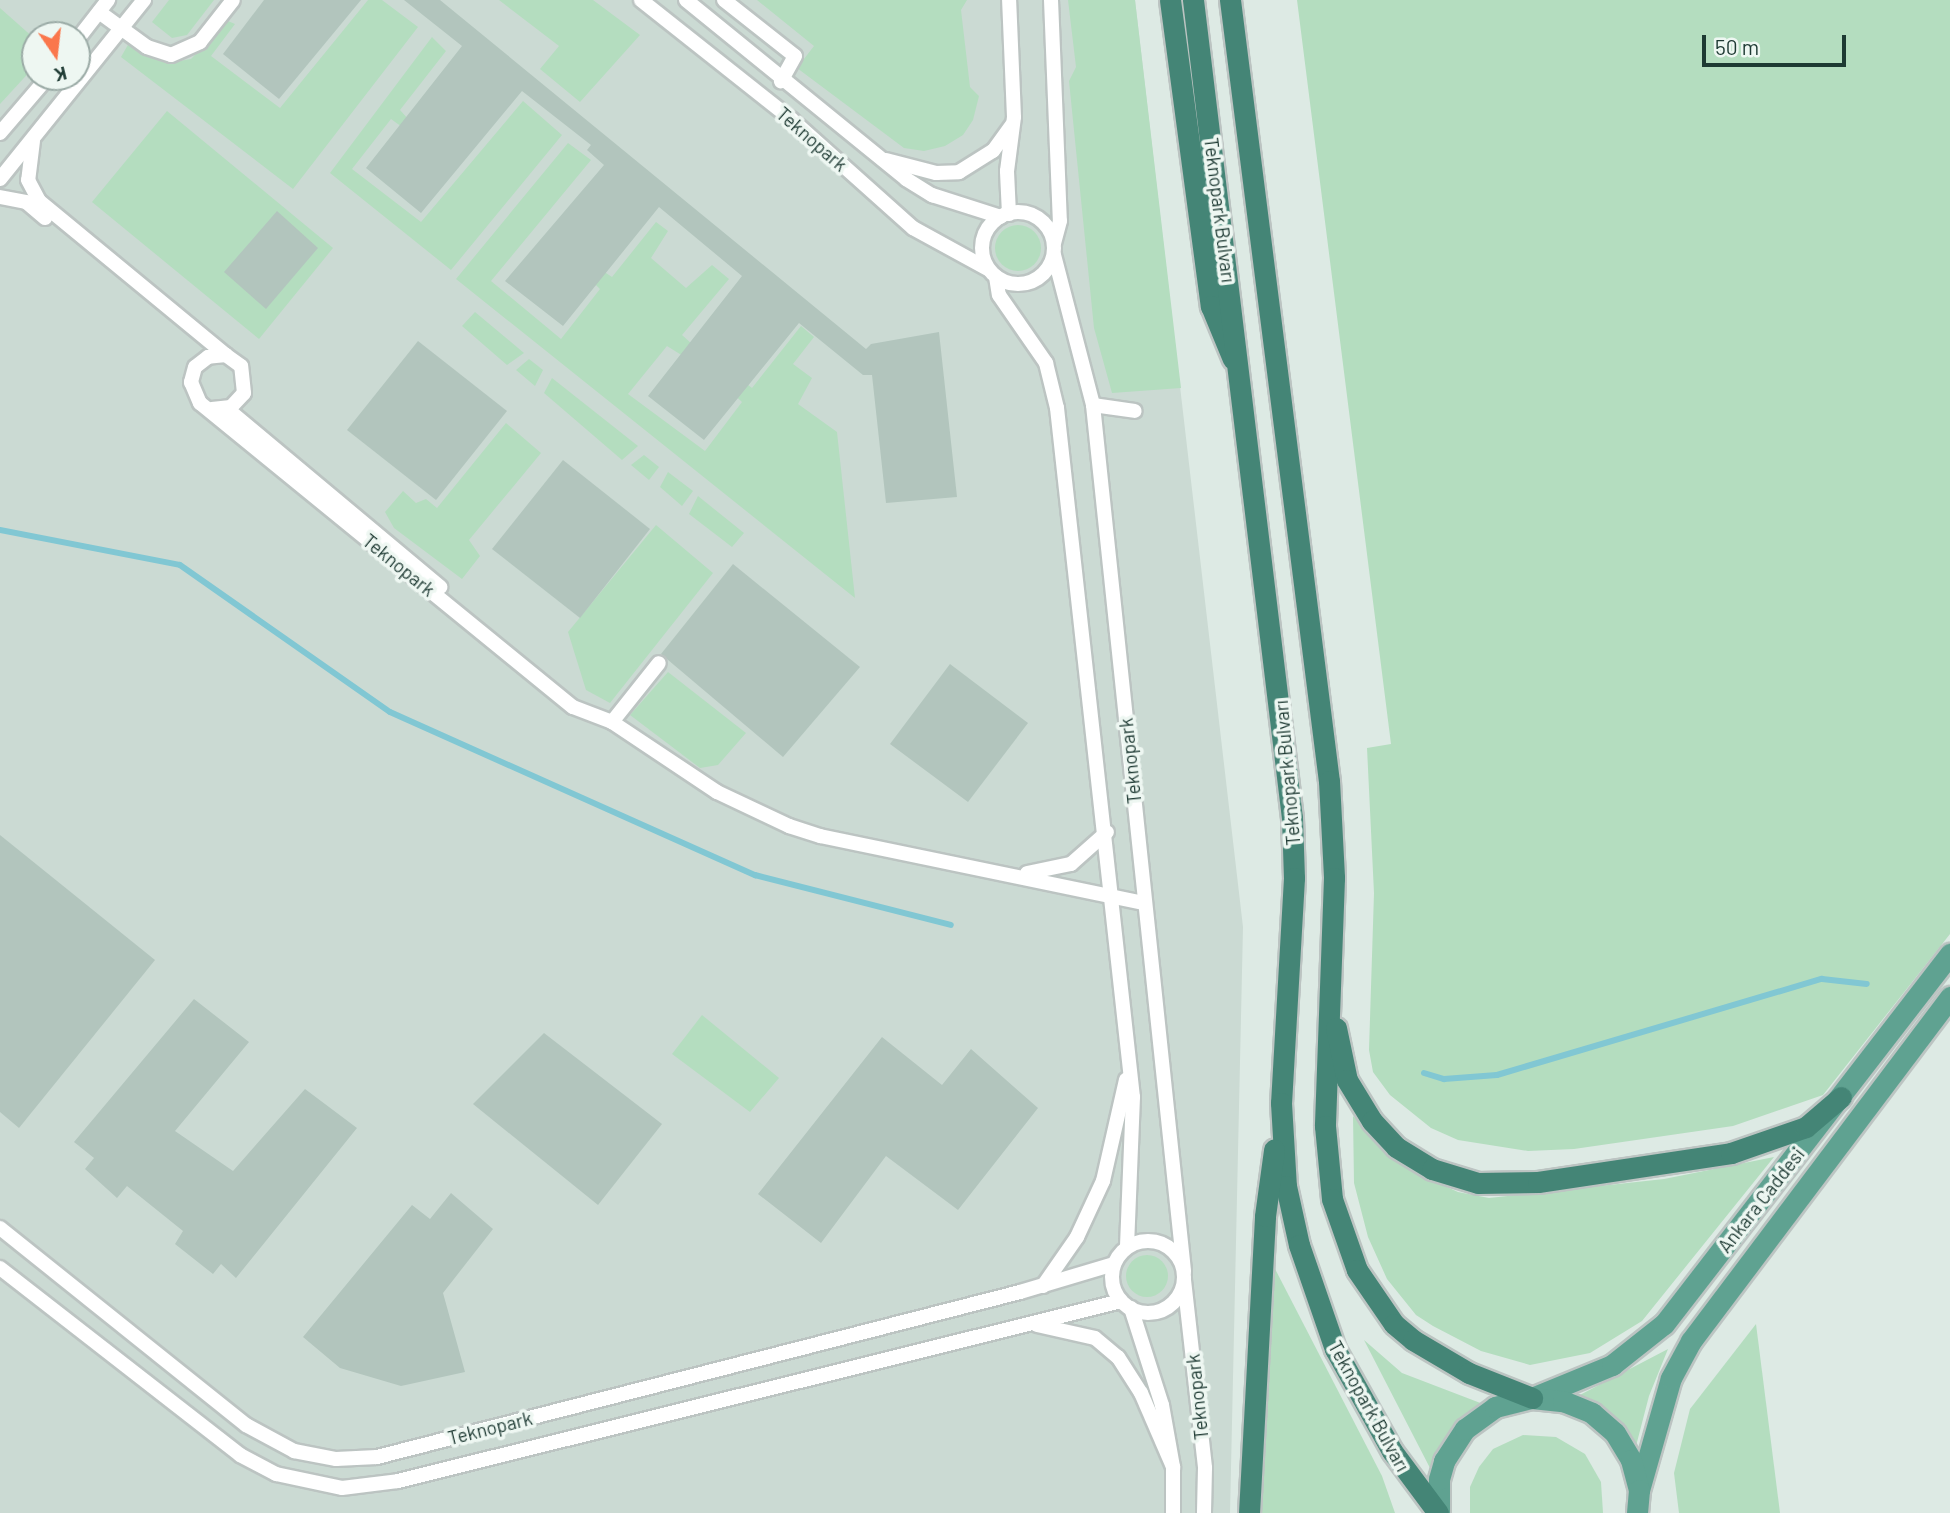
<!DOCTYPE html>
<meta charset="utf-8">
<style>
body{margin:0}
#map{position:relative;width:1950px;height:1513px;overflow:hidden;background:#ddeae4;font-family:Barlow,sans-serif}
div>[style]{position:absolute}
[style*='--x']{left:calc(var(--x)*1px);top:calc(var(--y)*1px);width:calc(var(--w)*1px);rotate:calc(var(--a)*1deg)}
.built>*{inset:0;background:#cbdad3}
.green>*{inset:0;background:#b4ddbf}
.round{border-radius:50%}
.stream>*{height:6px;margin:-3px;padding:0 3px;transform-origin:3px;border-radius:3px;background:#81c7d3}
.building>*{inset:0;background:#b2c5bd}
.roads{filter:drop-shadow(2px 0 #bcc4c2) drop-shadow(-2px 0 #bcc4c2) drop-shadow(0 2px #bcc4c2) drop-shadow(0 -2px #bcc4c2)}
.minor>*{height:14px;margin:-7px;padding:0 7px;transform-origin:7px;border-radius:7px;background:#fff}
.minor>.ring{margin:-7px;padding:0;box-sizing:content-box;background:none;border:14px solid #fff;border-radius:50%}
.primary>*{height:21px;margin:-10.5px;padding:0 10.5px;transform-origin:10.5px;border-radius:10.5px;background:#5fa291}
.trunk>*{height:21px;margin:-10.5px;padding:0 10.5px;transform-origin:10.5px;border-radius:10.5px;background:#448576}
span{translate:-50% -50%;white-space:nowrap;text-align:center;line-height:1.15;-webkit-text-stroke:7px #eef7f2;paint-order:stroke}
.street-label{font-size:19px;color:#1e3a33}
.north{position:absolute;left:21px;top:21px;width:70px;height:70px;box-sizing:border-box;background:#eef7f2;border:2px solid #9baba6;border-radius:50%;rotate:166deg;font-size:19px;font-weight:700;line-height:28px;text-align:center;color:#1e3a33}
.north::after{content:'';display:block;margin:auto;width:24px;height:32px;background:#fa774c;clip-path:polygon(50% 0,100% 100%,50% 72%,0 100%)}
.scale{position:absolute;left:1702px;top:35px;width:144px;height:32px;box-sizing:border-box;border:4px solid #1e3a33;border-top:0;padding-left:9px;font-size:21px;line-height:24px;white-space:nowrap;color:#1e3a33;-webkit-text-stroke:5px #eef7f2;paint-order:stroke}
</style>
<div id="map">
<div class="built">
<div style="clip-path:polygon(evenodd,0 0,1135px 0,1243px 927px,1230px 1513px,0 1513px,0 0,35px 35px,77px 35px,77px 77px,35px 77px,35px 35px)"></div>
</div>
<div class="green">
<div style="clip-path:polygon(169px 0,214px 0,187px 35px,172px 38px,152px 22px)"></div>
<div style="clip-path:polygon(368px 0,382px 0,418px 27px,293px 189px,121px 57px,129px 43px,167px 63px,191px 59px,228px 21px,235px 24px,211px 56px,280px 108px)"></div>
<div style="clip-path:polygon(499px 0,593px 0,640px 35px,580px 102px,540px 69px,559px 46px)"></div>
<div style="clip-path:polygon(757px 0,967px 0,961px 10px,970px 87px,979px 96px,973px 120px,963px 135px,945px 146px,924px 151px,904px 148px,797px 68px,814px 46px)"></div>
<div style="clip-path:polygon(1068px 0,1135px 0,1181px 388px,1112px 393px,1094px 328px,1069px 81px,1076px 67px)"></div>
<div style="clip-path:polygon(1297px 0,1950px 0,1950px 934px,1823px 1095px,1733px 1126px,1574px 1149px,1528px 1151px,1458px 1140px,1431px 1128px,1390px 1095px,1373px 1072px,1369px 1050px,1374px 893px,1367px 748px,1391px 744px)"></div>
<div style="clip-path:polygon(0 8px,35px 39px,35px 66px,0 104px)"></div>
<div style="clip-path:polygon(432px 37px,446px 51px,400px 110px,409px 120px,402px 127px,391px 119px,352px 169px,421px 222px,523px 101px,562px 135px,451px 270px,330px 173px)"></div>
<div style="clip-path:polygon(167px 111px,333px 248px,259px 339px,92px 202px)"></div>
<div style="clip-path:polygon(568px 143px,591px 160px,491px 281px,561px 339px,600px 289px,593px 282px,603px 271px,612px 277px,656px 222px,668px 231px,651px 258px,686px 288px,712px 265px,729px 279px,682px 335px,692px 344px,683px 356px,667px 346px,628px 394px,705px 451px,742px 402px,729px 390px,739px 378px,752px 388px,801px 326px,814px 337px,793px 364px,812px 378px,798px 404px,837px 432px,855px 598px,456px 279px)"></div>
<div class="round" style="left:995px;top:225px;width:46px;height:46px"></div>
<div style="clip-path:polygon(475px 312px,524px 353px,507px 365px,462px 326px)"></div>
<div style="clip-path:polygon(529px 359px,543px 370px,535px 386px,516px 370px)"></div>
<div style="clip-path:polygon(552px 378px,638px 446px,622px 460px,544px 393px)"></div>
<div style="clip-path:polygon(506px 423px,541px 453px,469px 540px,480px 556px,462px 579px,394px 528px,385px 512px,403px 491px,416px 503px,426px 499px,437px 508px)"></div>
<div style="clip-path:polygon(644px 455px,659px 467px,649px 480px,631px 465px)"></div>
<div style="clip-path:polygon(668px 472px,693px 491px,682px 506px,660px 487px)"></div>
<div style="clip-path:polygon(698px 496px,744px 533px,732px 547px,689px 514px)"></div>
<div style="clip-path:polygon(656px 525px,713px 573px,610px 703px,586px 690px,568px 632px)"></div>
<div style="clip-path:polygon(668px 672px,746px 733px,718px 765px,700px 768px,630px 715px)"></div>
<div style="clip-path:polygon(702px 1015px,779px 1078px,750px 1112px,672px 1054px)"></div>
<div style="clip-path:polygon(1353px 1116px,1412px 1171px,1458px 1192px,1489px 1198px,1664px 1179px,1774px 1157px,1642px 1321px,1590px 1353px,1530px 1365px,1481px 1351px,1433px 1326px,1416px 1315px,1387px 1279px,1368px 1237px,1354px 1183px)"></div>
<div class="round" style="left:1126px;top:1255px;width:42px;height:42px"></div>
<div style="clip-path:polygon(1272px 1263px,1382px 1476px,1395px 1513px,1257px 1513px)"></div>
<div style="clip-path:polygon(1756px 1324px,1780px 1513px,1679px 1513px,1674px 1473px,1690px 1409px)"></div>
<div style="clip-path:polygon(1364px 1340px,1402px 1373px,1483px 1404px,1444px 1439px,1430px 1468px)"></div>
<div style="clip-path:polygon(1668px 1349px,1649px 1396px,1636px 1446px,1576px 1397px)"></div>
<div style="clip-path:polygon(1523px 1435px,1556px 1437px,1585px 1454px,1601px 1482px,1603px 1513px,1470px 1513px,1470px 1487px,1479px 1467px,1493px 1449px)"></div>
</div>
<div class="stream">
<div style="--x:0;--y:530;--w:183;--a:11"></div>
<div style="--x:180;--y:565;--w:256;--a:35"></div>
<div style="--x:390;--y:712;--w:400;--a:24.1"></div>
<div style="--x:755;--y:875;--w:202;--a:14.3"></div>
<div style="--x:1424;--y:1073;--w:21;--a:17"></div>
<div style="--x:1444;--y:1079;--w:53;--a:-4.3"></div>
<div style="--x:1497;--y:1075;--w:339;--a:-16.5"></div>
<div style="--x:1822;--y:979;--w:45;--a:6.3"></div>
</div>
<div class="building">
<div style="clip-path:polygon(264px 0,361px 0,279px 99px,223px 54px)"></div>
<div style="clip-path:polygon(404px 0,440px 0,866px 349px,871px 344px,939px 332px,957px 497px,886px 503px,872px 375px,863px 375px,799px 323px,704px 440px,648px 396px,742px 276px,659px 207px,563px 326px,505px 281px,604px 165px,587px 150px,591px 145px,522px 91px,421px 213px,366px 168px,462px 46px)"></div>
<div style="clip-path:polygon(277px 211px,318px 248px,266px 309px,224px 272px)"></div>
<div style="clip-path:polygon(418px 341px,507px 411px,436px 500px,347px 430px)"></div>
<div style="clip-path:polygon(563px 460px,650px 529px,580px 618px,492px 549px)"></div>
<div style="clip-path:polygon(733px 564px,860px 667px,783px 757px,661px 654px)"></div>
<div style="clip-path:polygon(950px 664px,1028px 723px,968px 802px,890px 744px)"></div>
<div style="clip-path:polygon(0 835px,155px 960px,19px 1128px,0 1112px)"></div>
<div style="clip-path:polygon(194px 999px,249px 1042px,175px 1131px,233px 1171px,305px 1089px,357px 1128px,236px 1278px,221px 1264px,213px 1274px,175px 1244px,183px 1231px,127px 1186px,117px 1198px,85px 1169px,94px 1158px,74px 1142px)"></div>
<div style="clip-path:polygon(544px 1033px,662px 1124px,598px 1205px,473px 1104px)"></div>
<div style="clip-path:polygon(882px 1037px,942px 1085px,971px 1049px,1038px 1108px,958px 1210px,886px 1156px,821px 1243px,758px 1194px)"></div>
<div style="clip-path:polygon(451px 1193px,493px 1229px,443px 1293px,465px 1372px,401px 1386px,340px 1368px,303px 1337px,412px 1205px,430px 1219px)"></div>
</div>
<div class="roads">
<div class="minor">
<div style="--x:641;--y:0;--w:191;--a:38.4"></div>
<div style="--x:791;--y:119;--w:164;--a:41.8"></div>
<div style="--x:913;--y:228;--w:85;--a:28.7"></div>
<div style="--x:686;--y:0;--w:284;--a:39.1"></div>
<div style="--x:906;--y:179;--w:31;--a:32"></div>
<div style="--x:932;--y:195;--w:72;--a:17.7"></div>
<div style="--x:724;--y:0;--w:90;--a:38.3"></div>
<div style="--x:795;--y:56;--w:29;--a:119"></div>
<div style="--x:1051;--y:0;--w:221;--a:87.7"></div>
<div style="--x:1060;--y:221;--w:23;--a:105"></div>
<div style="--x:99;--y:12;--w:59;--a:36.1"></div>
<div style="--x:147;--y:47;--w:25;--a:18"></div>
<div style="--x:171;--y:55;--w:32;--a:-24"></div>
<div style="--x:200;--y:42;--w:53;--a:-51.8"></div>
<div style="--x:77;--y:40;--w:51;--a:-52.2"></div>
<div style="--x:0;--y:133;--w:74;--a:-49.4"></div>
<div style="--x:33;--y:141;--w:39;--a:97"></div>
<div style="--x:28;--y:180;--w:24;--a:62"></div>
<div style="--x:39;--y:201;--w:242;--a:39.5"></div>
<div style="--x:886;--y:160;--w:52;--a:14.6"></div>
<div style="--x:936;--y:173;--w:23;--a:-2"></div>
<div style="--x:959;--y:172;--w:40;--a:-32"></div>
<div style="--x:993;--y:151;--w:32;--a:-54"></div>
<div style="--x:0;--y:179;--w:230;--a:-51.2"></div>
<div style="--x:0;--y:197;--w:26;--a:11"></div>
<div style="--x:26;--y:202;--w:25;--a:40"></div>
<div class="ring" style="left:982px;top:212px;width:58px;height:58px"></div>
<div style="--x:1009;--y:214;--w:43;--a:-92.7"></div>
<div style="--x:1007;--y:171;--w:54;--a:-82.6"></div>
<div style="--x:1014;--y:117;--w:117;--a:-92.4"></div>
<div style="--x:1054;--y:255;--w:155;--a:75.4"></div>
<div style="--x:1093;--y:405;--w:871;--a:84"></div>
<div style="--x:996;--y:277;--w:18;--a:81"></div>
<div style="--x:999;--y:295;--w:83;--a:55.3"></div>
<div style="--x:1046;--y:363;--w:46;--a:76.3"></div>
<div style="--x:1057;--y:408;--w:693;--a:83.71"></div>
<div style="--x:1133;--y:1097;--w:150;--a:92.3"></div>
<div style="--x:1093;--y:405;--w:42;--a:8.1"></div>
<div style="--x:212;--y:409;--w:19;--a:-6"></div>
<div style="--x:231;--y:407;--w:19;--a:-47"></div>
<div style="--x:244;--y:393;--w:27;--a:-96"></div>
<div style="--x:241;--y:366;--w:19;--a:-144"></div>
<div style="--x:226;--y:355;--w:18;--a:174"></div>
<div style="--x:208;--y:357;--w:16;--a:142"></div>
<div style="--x:195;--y:367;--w:16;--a:105"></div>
<div style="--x:191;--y:382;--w:23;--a:67"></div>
<div style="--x:200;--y:403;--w:481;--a:39.2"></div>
<div style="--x:573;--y:707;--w:42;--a:21"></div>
<div style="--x:612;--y:722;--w:126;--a:33.7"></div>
<div style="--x:717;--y:792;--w:80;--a:25.3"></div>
<div style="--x:789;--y:826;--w:33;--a:18"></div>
<div style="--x:820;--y:836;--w:331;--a:11.7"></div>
<div style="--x:231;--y:412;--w:273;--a:39.9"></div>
<div style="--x:612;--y:722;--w:75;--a:-51.5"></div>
<div style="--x:1027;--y:873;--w:45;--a:-11.6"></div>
<div style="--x:1071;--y:864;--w:48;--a:-41.6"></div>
<div style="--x:0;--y:1228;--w:315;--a:38.7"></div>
<div style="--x:246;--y:1425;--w:55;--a:28.4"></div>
<div style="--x:294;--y:1451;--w:43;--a:10.8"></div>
<div style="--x:336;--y:1459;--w:41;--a:-2.8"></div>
<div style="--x:377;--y:1457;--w:664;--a:-14.39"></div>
<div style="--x:1020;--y:1292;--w:98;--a:-16.6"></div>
<div class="ring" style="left:1112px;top:1241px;width:58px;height:58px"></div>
<div style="--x:0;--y:1268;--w:304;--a:37.9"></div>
<div style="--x:240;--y:1455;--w:41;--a:27.8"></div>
<div style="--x:276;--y:1474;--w:67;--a:12"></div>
<div style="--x:342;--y:1488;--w:56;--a:-7.1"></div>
<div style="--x:398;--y:1481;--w:745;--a:-13.98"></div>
<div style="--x:1184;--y:1280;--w:189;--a:83.6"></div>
<div style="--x:1205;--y:1468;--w:45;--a:91.3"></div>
<div style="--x:1043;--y:1286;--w:60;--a:-55.2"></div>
<div style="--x:1077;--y:1237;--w:62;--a:-65.1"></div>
<div style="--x:1103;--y:1181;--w:104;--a:-77.2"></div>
<div style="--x:1131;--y:1308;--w:102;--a:72.3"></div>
<div style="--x:1162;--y:1405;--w:63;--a:79.9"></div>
<div style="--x:1173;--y:1467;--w:46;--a:90"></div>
<div style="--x:1037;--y:1325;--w:59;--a:12.6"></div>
<div style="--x:1095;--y:1338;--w:30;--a:40"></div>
<div style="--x:1118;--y:1357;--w:43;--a:57.4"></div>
<div style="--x:1141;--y:1393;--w:81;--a:66.6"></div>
</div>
<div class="primary">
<div style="--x:1532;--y:1398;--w:87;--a:-22.4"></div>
<div style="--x:1612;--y:1365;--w:66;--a:-38.3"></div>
<div style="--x:1664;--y:1324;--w:468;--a:-52.3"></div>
<div style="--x:1639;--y:1490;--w:116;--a:-74.1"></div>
<div style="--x:1671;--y:1378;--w:42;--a:-61.6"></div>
<div style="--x:1691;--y:1341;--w:431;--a:-53"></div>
<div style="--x:1439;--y:1513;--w:34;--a:-90"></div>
<div style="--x:1439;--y:1479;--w:19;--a:-74"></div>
<div style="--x:1444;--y:1461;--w:38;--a:-57"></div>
<div style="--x:1465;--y:1429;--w:37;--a:-36"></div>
<div style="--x:1495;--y:1407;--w:38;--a:-14"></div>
<div style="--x:1532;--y:1398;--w:31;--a:6"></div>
<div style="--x:1563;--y:1401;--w:31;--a:22"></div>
<div style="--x:1592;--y:1413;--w:30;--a:41"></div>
<div style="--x:1615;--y:1433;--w:31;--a:59"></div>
<div style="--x:1631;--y:1460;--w:31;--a:75"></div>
<div style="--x:1639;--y:1490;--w:23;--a:95"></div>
</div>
<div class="trunk">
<div style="--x:1170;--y:0;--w:309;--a:82.4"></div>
<div style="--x:1211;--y:306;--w:57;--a:67.5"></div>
<div style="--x:1193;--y:0;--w:824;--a:83.1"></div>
<div style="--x:1292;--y:818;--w:60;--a:88.1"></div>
<div style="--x:1294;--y:878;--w:225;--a:93.3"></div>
<div style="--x:1281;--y:1103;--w:83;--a:86.6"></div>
<div style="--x:1286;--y:1186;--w:60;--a:77.6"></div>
<div style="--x:1299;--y:1245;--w:110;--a:70.9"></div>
<div style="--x:1335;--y:1349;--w:117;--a:60.8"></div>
<div style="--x:1392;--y:1451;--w:77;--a:53.4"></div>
<div style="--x:1230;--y:0;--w:787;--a:82.78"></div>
<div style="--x:1329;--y:781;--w:97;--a:87"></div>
<div style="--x:1334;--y:878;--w:248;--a:92.1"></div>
<div style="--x:1325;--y:1126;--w:73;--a:84.5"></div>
<div style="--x:1332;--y:1199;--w:75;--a:70.6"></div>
<div style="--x:1357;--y:1270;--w:65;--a:55.6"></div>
<div style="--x:1394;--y:1324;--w:25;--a:40"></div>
<div style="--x:1413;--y:1340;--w:65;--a:30.5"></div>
<div style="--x:1469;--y:1373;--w:68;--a:21.6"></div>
<div style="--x:1336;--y:1028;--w:53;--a:78.1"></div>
<div style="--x:1347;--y:1080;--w:48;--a:58.6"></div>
<div style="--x:1372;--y:1121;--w:35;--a:47"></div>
<div style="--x:1396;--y:1147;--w:42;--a:31.4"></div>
<div style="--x:1432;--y:1169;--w:48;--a:16.9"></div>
<div style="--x:1478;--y:1183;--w:60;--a:-1"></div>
<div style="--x:1538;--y:1182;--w:195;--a:-8.5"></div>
<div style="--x:1731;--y:1153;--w:79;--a:-19.1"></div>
<div style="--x:1806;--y:1127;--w:46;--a:-40.6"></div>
<div style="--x:1249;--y:1513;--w:297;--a:-86.9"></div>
<div style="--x:1265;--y:1216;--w:67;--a:-82.2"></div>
</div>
</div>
<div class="street-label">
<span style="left:812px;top:139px;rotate:41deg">Teknopark</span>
<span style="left:1220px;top:210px;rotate:83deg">Teknopark Bulvarı</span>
<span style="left:399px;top:565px;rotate:39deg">Teknopark</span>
<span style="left:1130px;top:761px;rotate:-96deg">Teknopark</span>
<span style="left:1287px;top:773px;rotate:-95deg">Teknopark Bulvarı</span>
<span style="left:1761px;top:1200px;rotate:-52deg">Ankara Caddesi</span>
<span style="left:1197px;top:1397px;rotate:-96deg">Teknopark</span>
<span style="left:1369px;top:1406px;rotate:61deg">Teknopark Bulvarı</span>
<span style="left:490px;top:1428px;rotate:-14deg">Teknopark</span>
</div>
<div class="north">K</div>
<div class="scale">50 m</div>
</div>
